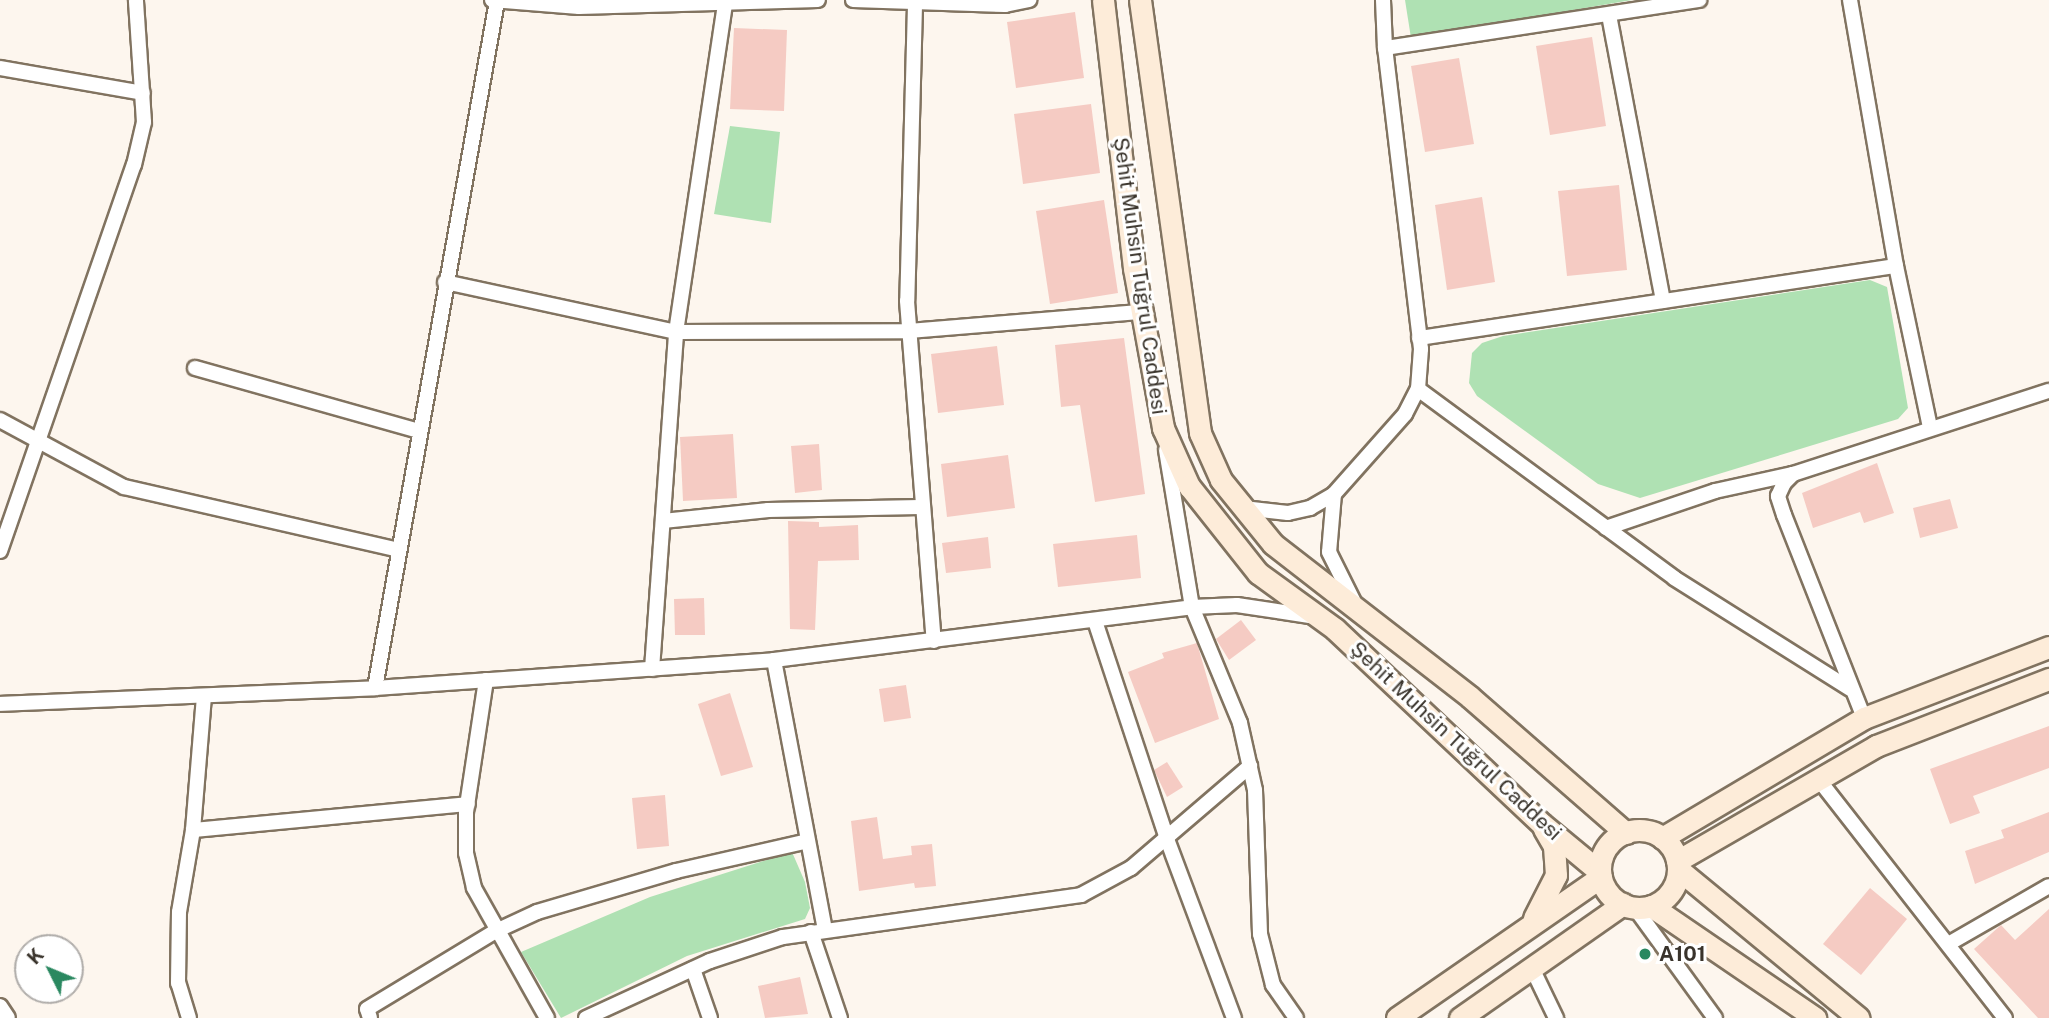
<!DOCTYPE html>
<meta charset="utf-8">
<style>
body{margin:0}
#map{position:relative;width:2049px;height:1018px;overflow:hidden;background:#fdf6ee;font-family:"Public Sans",sans-serif}
div>[style]{position:absolute}
[style*='--x']{left:calc(var(--x)*1px);top:calc(var(--y)*1px);width:calc(var(--w)*1px);rotate:calc(var(--a)*1deg)}
.green>*{inset:0;background:#afe1b3}
.building>*{inset:0;background:#f5cbc3}
.roads{filter:drop-shadow(2px 0 #817360) drop-shadow(-2px 0 #817360) drop-shadow(0 2px #817360) drop-shadow(0 -2px #817360)}
.minor>*{height:14px;margin:-7px;padding:0 7px;transform-origin:7px;border-radius:7px;background:#fff}
.secondary>*{height:21px;margin:-10.5px;padding:0 10.5px;transform-origin:10.5px;border-radius:10.5px;background:#fdecd9}
.secondary>.ring{margin:-10.5px;padding:0;box-sizing:content-box;background:none;border:21px solid #fdecd9;border-radius:50%}
.dots>*{width:19px;height:19px;translate:-50% -50%;box-sizing:border-box;border:4px solid #fff;border-radius:50%}
span{translate:-50% -50%;white-space:nowrap;text-align:center;line-height:1.15;-webkit-text-stroke:6px #fff;paint-order:stroke}
.street-label{font-size:21px;color:#39332b}
.poi-label{font-size:21px;color:#39332b;font-weight:700}
.left{translate:0 -50%;text-align:left}
.north{position:absolute;left:14px;top:934px;width:70px;height:70px;box-sizing:border-box;background:#fff;border:2px solid #b0adaa;border-radius:50%;rotate:313deg;font-size:19px;font-weight:700;line-height:28px;text-align:center;color:#39332b}
.north::after{content:'';display:block;margin:auto;width:24px;height:32px;background:#2a8860;clip-path:polygon(50% 0,100% 100%,50% 72%,0 100%)}
</style>
<div id="map">
<div class="green">
<div style="clip-path:polygon(1405px 0,1632px 0,1411px 38px)"></div>
<div style="clip-path:polygon(730px 126px,780px 132px,771px 223px,714px 214px)"></div>
<div style="clip-path:polygon(1870px 280px,1887px 287px,1908px 408px,1898px 419px,1640px 498px,1598px 484px,1477px 396px,1469px 383px,1472px 353px,1482px 343px,1503px 336px)"></div>
<div style="clip-path:polygon(792px 852px,805px 882px,810px 908px,805px 919px,687px 956px,561px 1018px,521px 952px,650px 897px)"></div>
</div>
<div class="building">
<div style="clip-path:polygon(1075px 12px,1084px 78px,1016px 88px,1007px 22px)"></div>
<div style="clip-path:polygon(734px 28px,787px 30px,784px 111px,730px 109px)"></div>
<div style="clip-path:polygon(1592px 37px,1606px 126px,1550px 135px,1536px 46px)"></div>
<div style="clip-path:polygon(1459px 58px,1474px 144px,1425px 152px,1411px 66px)"></div>
<div style="clip-path:polygon(1091px 104px,1100px 173px,1023px 184px,1014px 114px)"></div>
<div style="clip-path:polygon(1619px 185px,1627px 270px,1567px 276px,1558px 191px)"></div>
<div style="clip-path:polygon(1482px 197px,1495px 282px,1447px 290px,1435px 205px)"></div>
<div style="clip-path:polygon(1104px 200px,1118px 293px,1050px 304px,1036px 211px)"></div>
<div style="clip-path:polygon(1124px 338px,1145px 494px,1095px 502px,1080px 405px,1061px 407px,1055px 345px)"></div>
<div style="clip-path:polygon(997px 346px,1004px 405px,938px 413px,931px 354px)"></div>
<div style="clip-path:polygon(733px 434px,737px 498px,683px 501px,680px 437px)"></div>
<div style="clip-path:polygon(819px 444px,822px 490px,795px 493px,791px 446px)"></div>
<div style="clip-path:polygon(1008px 455px,1015px 508px,947px 517px,941px 464px)"></div>
<div style="clip-path:polygon(1877px 463px,1894px 513px,1864px 523px,1860px 512px,1813px 528px,1802px 493px)"></div>
<div style="clip-path:polygon(1950px 499px,1958px 528px,1920px 538px,1913px 508px)"></div>
<div style="clip-path:polygon(788px 521px,819px 522px,819px 527px,858px 525px,859px 560px,818px 561px,815px 630px,790px 629px)"></div>
<div style="clip-path:polygon(1137px 535px,1141px 578px,1058px 587px,1053px 544px)"></div>
<div style="clip-path:polygon(988px 537px,991px 568px,946px 573px,942px 543px)"></div>
<div style="clip-path:polygon(704px 598px,705px 635px,675px 635px,674px 599px)"></div>
<div style="clip-path:polygon(1241px 620px,1256px 640px,1229px 660px,1216px 639px)"></div>
<div style="clip-path:polygon(1197px 643px,1219px 719px,1155px 743px,1128px 672px,1164px 658px,1162px 653px)"></div>
<div style="clip-path:polygon(906px 685px,911px 718px,884px 722px,879px 689px)"></div>
<div style="clip-path:polygon(730px 693px,753px 767px,721px 776px,698px 704px)"></div>
<div style="clip-path:polygon(2049px 726px,2049px 768px,1973px 796px,1980px 813px,1950px 824px,1930px 769px)"></div>
<div style="clip-path:polygon(1167px 762px,1183px 787px,1167px 797px,1154px 770px)"></div>
<div style="clip-path:polygon(665px 795px,669px 846px,637px 849px,632px 798px)"></div>
<div style="clip-path:polygon(2049px 812px,2049px 852px,1975px 884px,1965px 851px,2004px 838px,2001px 830px)"></div>
<div style="clip-path:polygon(877px 817px,883px 859px,912px 855px,911px 846px,932px 844px,936px 886px,915px 888px,914px 883px,859px 891px,851px 821px)"></div>
<div style="clip-path:polygon(1870px 888px,1907px 919px,1861px 975px,1823px 944px)"></div>
<div style="clip-path:polygon(2049px 909px,2049px 1018px,2038px 1018px,1974px 949px,2001px 925px,2015px 940px)"></div>
<div style="clip-path:polygon(800px 977px,808px 1014px,765px 1018px,758px 986px)"></div>
</div>
<div class="roads">
<div class="minor">
<div style="--x:492;--y:0;--w:87;--a:4.6"></div>
<div style="--x:579;--y:7;--w:239;--a:-1.7"></div>
<div style="--x:853;--y:0;--w:152;--a:1.9"></div>
<div style="--x:1005;--y:5;--w:25;--a:-12"></div>
<div style="--x:1850;--y:0;--w:270;--a:80.2"></div>
<div style="--x:1896;--y:266;--w:165;--a:78.1"></div>
<div style="--x:915;--y:5;--w:296;--a:91.5"></div>
<div style="--x:907;--y:301;--w:341;--a:85.5"></div>
<div style="--x:1609;--y:15;--w:291;--a:79.3"></div>
<div style="--x:1385;--y:48;--w:318;--a:-8.7"></div>
<div style="--x:0;--y:68;--w:145;--a:9.9"></div>
<div style="--x:445;--y:282;--w:236;--a:12.2"></div>
<div style="--x:676;--y:332;--w:233;--a:-0.2"></div>
<div style="--x:909;--y:331;--w:234;--a:-4.7"></div>
<div style="--x:1419;--y:338;--w:482;--a:-8.6"></div>
<div style="--x:195;--y:368;--w:233;--a:15.7"></div>
<div style="--x:1418;--y:389;--w:318;--a:36.4"></div>
<div style="--x:1674;--y:578;--w:208;--a:32.2"></div>
<div style="--x:0;--y:420;--w:141;--a:28.4"></div>
<div style="--x:124;--y:487;--w:282;--a:12.9"></div>
<div style="--x:1166;--y:450;--w:159;--a:80.6"></div>
<div style="--x:1192;--y:607;--w:126;--a:67.5"></div>
<div style="--x:1240;--y:723;--w:69;--a:77.4"></div>
<div style="--x:1255;--y:790;--w:144;--a:88"></div>
<div style="--x:1260;--y:934;--w:53;--a:75.7"></div>
<div style="--x:1273;--y:985;--w:40;--a:55.1"></div>
<div style="--x:1334;--y:494;--w:58;--a:94.9"></div>
<div style="--x:1329;--y:552;--w:56;--a:63.4"></div>
<div style="--x:1243;--y:508;--w:45;--a:6.3"></div>
<div style="--x:1288;--y:513;--w:23;--a:-13"></div>
<div style="--x:1310;--y:508;--w:28;--a:-30"></div>
<div style="--x:1334;--y:494;--w:107;--a:-48.4"></div>
<div style="--x:1405;--y:414;--w:28;--a:-63"></div>
<div style="--x:1418;--y:389;--w:40;--a:-85.7"></div>
<div style="--x:1421;--y:349;--w:303;--a:-96.8"></div>
<div style="--x:1385;--y:48;--w:48;--a:-92.4"></div>
<div style="--x:663;--y:521;--w:106;--a:-6"></div>
<div style="--x:768;--y:510;--w:152;--a:-1.1"></div>
<div style="--x:1606;--y:528;--w:115;--a:-18.7"></div>
<div style="--x:1715;--y:491;--w:80;--a:-12.3"></div>
<div style="--x:0;--y:551;--w:409;--a:-70.9"></div>
<div style="--x:134;--y:165;--w:44;--a:-76.9"></div>
<div style="--x:144;--y:122;--w:122;--a:-93.8"></div>
<div style="--x:1095;--y:621;--w:230;--a:71.7"></div>
<div style="--x:1167;--y:839;--w:191;--a:69.5"></div>
<div style="--x:774;--y:660;--w:275;--a:79.3"></div>
<div style="--x:652;--y:669;--w:338;--a:-85.9"></div>
<div style="--x:676;--y:332;--w:333;--a:-81.5"></div>
<div style="--x:486;--y:680;--w:134;--a:98.6"></div>
<div style="--x:466;--y:813;--w:40;--a:90"></div>
<div style="--x:466;--y:853;--w:36;--a:77"></div>
<div style="--x:474;--y:888;--w:149;--a:60.7"></div>
<div style="--x:375;--y:688;--w:698;--a:-79.93"></div>
<div style="--x:0;--y:704;--w:375;--a:-2.4"></div>
<div style="--x:375;--y:688;--w:400;--a:-4"></div>
<div style="--x:774;--y:660;--w:421;--a:-7.2"></div>
<div style="--x:1192;--y:607;--w:45;--a:-2.5"></div>
<div style="--x:1237;--y:605;--w:80;--a:8.6"></div>
<div style="--x:1864;--y:718;--w:218;--a:-111.5"></div>
<div style="--x:1784;--y:515;--w:20;--a:-108"></div>
<div style="--x:1778;--y:496;--w:14;--a:-65"></div>
<div style="--x:1784;--y:483;--w:13;--a:-45"></div>
<div style="--x:1793;--y:474;--w:269;--a:-18"></div>
<div style="--x:1819;--y:780;--w:302;--a:52"></div>
<div style="--x:193;--y:830;--w:276;--a:-5.4"></div>
<div style="--x:1635;--y:908;--w:136;--a:54"></div>
<div style="--x:811;--y:932;--w:91;--a:71.4"></div>
<div style="--x:1950;--y:943;--w:114;--a:-29.9"></div>
<div style="--x:1531;--y:966;--w:58;--a:64.3"></div>
<div style="--x:693;--y:969;--w:52;--a:70.9"></div>
<div style="--x:0;--y:1006;--w:14;--a:56"></div>
<div style="--x:189;--y:1018;--w:37;--a:-107"></div>
<div style="--x:178;--y:983;--w:71;--a:-89.2"></div>
<div style="--x:179;--y:912;--w:83;--a:-80.3"></div>
<div style="--x:193;--y:830;--w:134;--a:-85.3"></div>
<div style="--x:370;--y:1018;--w:9;--a:-108"></div>
<div style="--x:367;--y:1009;--w:151;--a:-31.2"></div>
<div style="--x:496;--y:931;--w:45;--a:-24.9"></div>
<div style="--x:537;--y:912;--w:145;--a:-16.4"></div>
<div style="--x:676;--y:871;--w:135;--a:-12.8"></div>
<div style="--x:586;--y:1018;--w:136;--a:-24.7"></div>
<div style="--x:710;--y:961;--w:77;--a:-18.2"></div>
<div style="--x:783;--y:937;--w:301;--a:-8"></div>
<div style="--x:1081;--y:895;--w:57;--a:-28.4"></div>
<div style="--x:1131;--y:868;--w:157;--a:-40.6"></div>
</div>
<div class="secondary">
<div style="--x:1103;--y:0;--w:270;--a:83.4"></div>
<div style="--x:1134;--y:268;--w:163;--a:79.7"></div>
<div style="--x:1163;--y:428;--w:64;--a:65.9"></div>
<div style="--x:1189;--y:486;--w:111;--a:51.6"></div>
<div style="--x:1258;--y:573;--w:95;--a:36"></div>
<div style="--x:1335;--y:629;--w:284;--a:43.3"></div>
<div style="--x:1542;--y:824;--w:75;--a:39.6"></div>
<div style="--x:1140;--y:0;--w:437;--a:82.1"></div>
<div style="--x:1200;--y:433;--w:51;--a:65.9"></div>
<div style="--x:1221;--y:480;--w:82;--a:50.9"></div>
<div style="--x:1273;--y:544;--w:249;--a:37.8"></div>
<div style="--x:1470;--y:697;--w:207;--a:41.1"></div>
<div class="ring" style="left:1600px;top:830px;width:57px;height:57px"></div>
<div style="--x:1662;--y:838;--w:235;--a:-30.7"></div>
<div style="--x:1864;--y:718;--w:198;--a:-21"></div>
<div style="--x:1677;--y:861;--w:230;--a:-30"></div>
<div style="--x:1876;--y:746;--w:186;--a:-21.2"></div>
<div style="--x:1678;--y:869;--w:234;--a:39.5"></div>
<div style="--x:1651;--y:906;--w:199;--a:34.3"></div>
<div style="--x:1534;--y:918;--w:48;--a:-62.9"></div>
<div style="--x:1556;--y:875;--w:29;--a:-94"></div>
<div style="--x:1554;--y:846;--w:20;--a:-120"></div>
<div style="--x:1397;--y:1018;--w:248;--a:-34.7"></div>
<div style="--x:1460;--y:1018;--w:199;--a:-35"></div>
</div>
</div>
<div class="dots">
<div style="left:1645px;top:954px;background:#2a8860"></div>
</div>
<div class="street-label">
<span style="left:1140px;top:276px;rotate:82deg">Şehit Muhsin Tuğrul Caddesi</span>
<span style="left:1456px;top:741px;rotate:43deg">Şehit Muhsin Tuğrul Caddesi</span>
</div>
<div class="poi-label">
<span class="left" style="left:1659px;top:954px">A101</span>
</div>
<div class="north">K</div>
</div>
